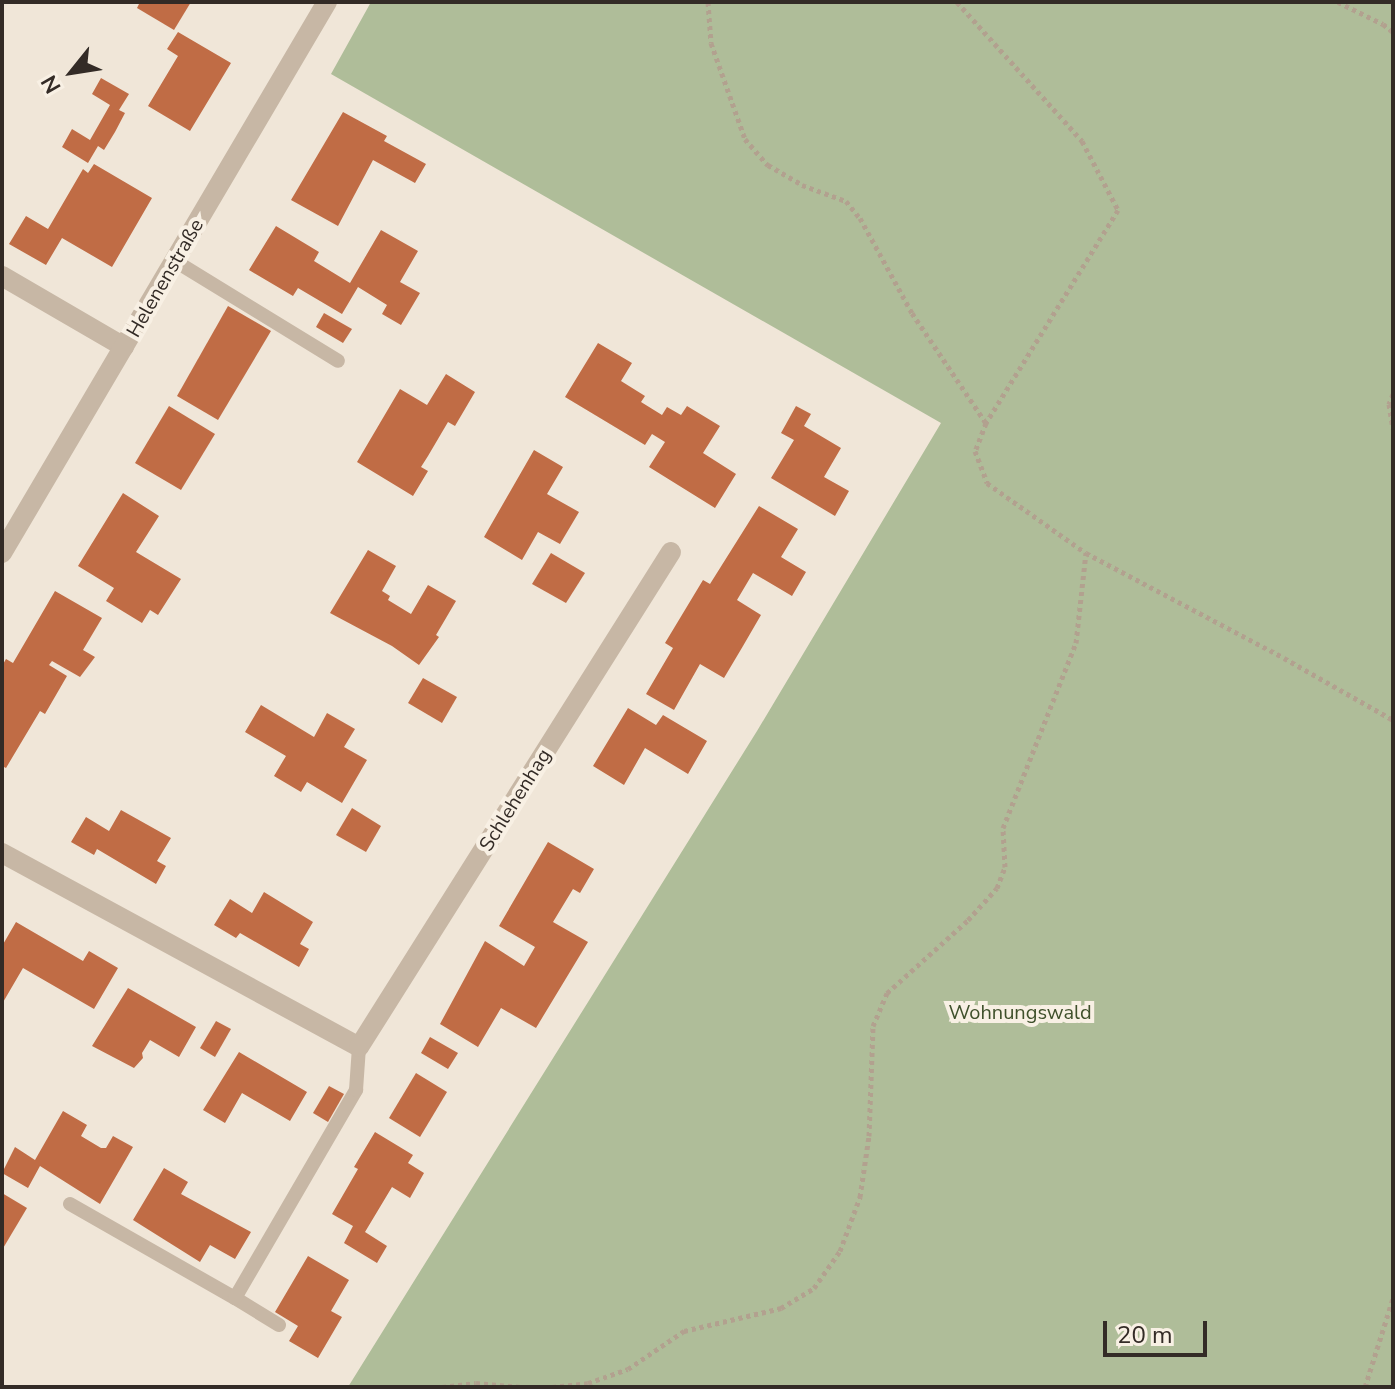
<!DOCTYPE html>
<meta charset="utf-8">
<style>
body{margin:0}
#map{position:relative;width:1395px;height:1389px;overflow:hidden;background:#f0e6d8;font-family:"Nunito Sans",sans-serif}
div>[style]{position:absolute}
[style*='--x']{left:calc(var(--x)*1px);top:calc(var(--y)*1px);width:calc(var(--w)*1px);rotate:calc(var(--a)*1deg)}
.green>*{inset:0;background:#afbd99}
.building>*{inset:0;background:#c06c45}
.path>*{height:5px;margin-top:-2.5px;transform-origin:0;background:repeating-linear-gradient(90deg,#b2a18f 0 4px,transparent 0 8px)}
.service>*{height:14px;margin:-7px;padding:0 7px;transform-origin:7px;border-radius:7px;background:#c7b7a5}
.minor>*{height:20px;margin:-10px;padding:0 10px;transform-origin:10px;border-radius:10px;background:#c7b7a5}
span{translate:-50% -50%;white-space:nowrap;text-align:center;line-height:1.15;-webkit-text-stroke:8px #f8f0e4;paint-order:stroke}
.street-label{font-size:20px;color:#332b26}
.park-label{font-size:20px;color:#3f502b}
.frame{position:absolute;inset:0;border:4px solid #332b26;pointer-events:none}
.north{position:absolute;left:32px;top:32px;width:80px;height:80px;-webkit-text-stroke:6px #f8f0e4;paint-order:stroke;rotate:240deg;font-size:22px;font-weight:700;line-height:32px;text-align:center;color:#332b26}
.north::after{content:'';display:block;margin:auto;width:28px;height:36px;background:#332b26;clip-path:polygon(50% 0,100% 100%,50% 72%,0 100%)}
.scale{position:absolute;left:1103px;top:1321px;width:104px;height:36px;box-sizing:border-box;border:4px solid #332b26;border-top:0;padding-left:10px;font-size:24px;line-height:28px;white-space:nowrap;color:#332b26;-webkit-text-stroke:6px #f8f0e4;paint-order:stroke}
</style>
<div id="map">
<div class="green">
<div style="clip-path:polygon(371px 2px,1393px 2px,1393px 1387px,348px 1387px,757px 731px,941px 423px,331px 74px)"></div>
</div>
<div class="building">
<div style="clip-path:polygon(140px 2px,191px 2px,174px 30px,137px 8px)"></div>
<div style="clip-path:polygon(178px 32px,231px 63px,190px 131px,148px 106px,178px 56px,167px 49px)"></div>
<div style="clip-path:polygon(101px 78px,129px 94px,119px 110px,125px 113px,115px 132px,104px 150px,98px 146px,88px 163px,62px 147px,72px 129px,90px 140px,110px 105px,92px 94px)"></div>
<div style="clip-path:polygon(343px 112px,387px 136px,384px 141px,426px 164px,415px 183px,373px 160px,338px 226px,291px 200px)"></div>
<div style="clip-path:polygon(94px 164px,152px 198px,112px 267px,62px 238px,46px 265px,9px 244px,26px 216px,48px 229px,83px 169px,88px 173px)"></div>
<div style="clip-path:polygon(276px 226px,319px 252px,314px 261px,350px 283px,381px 230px,418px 251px,400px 282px,420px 293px,401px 325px,382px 314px,387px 305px,358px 287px,342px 314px,298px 288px,293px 296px,249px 270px)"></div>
<div style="clip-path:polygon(228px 306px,271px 331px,218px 420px,177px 396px)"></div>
<div style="clip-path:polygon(324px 313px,352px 329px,343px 343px,316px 327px)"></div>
<div style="clip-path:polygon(598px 343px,632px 363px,621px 381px,645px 396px,641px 402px,662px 415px,667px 407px,681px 415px,687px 406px,720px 426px,703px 453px,736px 474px,715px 508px,649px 467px,665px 442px,652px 434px,645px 445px,565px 397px)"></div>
<div style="clip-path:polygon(446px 374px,475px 392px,455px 426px,448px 422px,428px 456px,421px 467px,428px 471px,413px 496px,357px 462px,400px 389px,427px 405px)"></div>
<div style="clip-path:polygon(169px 406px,215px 434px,181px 490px,135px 463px)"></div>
<div style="clip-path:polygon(796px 406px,811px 414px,804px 426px,841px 448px,824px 477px,849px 491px,835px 516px,771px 478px,794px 440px,781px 433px)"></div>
<div style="clip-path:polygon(534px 450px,563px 467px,547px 494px,579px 512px,560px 544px,538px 532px,522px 560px,484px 537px)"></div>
<div style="clip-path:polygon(123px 493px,159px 516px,136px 552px,181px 579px,158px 615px,150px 610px,142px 623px,106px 601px,114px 588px,78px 566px)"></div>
<div style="clip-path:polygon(759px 506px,798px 529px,781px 557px,806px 572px,792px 596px,753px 573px,737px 600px,761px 615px,743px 646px,724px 678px,700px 664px,674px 710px,646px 694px,673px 648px,665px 643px,703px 580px,710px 584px)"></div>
<div style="clip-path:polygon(368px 550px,396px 566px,382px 591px,390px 596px,388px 600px,411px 614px,428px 585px,456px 601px,436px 635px,439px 637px,419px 665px,392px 646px,330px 613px)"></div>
<div style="clip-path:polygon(551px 553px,585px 573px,566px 603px,532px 584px)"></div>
<div style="clip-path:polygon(55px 591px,102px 618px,83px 650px,95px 657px,80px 677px,52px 661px,49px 665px,67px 676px,45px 714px,40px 711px,6px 768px,2px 766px,2px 666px,6px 659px,13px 663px)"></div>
<div style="clip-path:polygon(423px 678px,457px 697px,442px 723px,408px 703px)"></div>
<div style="clip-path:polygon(261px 705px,314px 737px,327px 713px,355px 729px,344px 747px,367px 760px,342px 803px,307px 782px,301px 792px,274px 776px,286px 756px,245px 732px)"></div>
<div style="clip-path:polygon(628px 708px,656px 725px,663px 715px,707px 741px,688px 774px,645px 748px,624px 785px,593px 766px)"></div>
<div style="clip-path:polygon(352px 808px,381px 826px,366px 852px,336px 835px)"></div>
<div style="clip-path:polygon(121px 810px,171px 838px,157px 861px,166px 866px,156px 884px,97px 849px,94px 855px,71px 842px,86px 817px,109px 831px)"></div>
<div style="clip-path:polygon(548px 842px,594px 869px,580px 893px,573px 889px,553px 922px,588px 942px,536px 1028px,501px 1008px,478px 1047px,440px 1024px,485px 941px,524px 966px,535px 947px,499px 926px)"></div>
<div style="clip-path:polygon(264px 892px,313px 922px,300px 944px,309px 949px,299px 967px,240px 933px,236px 938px,214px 925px,230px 899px,252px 913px)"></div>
<div style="clip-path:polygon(16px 922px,83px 961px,89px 951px,118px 968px,94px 1009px,23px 968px,2px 1004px,2px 946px)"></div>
<div style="clip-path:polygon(128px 988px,196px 1027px,179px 1057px,150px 1040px,142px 1053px,143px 1058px,134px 1068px,92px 1046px)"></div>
<div style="clip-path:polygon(216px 1021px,231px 1029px,215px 1057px,200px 1048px)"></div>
<div style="clip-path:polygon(430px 1037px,458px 1053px,448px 1069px,421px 1053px)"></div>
<div style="clip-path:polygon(239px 1052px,307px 1092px,290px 1121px,242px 1093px,225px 1123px,203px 1110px)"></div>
<div style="clip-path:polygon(416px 1073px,447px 1092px,420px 1137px,389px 1118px)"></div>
<div style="clip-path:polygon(329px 1086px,344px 1094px,328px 1122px,313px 1113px)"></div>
<div style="clip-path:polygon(63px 1111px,87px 1125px,81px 1136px,101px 1148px,106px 1148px,113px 1136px,133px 1147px,100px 1204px,40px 1166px,28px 1188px,2px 1173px,15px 1147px,35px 1160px)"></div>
<div style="clip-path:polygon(375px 1132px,413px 1155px,408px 1163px,424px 1173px,410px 1198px,392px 1187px,365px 1232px,387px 1246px,377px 1263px,344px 1243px,353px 1226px,332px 1214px,358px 1169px,354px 1167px)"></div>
<div style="clip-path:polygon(164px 1168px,188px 1182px,181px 1194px,251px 1232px,235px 1259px,210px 1245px,200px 1262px,133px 1220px)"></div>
<div style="clip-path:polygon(2px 1193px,27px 1208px,2px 1250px)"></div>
<div style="clip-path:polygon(308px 1256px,349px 1280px,331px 1311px,342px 1317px,318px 1358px,289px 1341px,298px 1326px,275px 1312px)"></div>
</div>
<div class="path">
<div style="--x:708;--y:2;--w:41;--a:85.8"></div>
<div style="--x:711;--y:43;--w:102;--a:70.5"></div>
<div style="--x:745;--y:139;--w:35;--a:49"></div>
<div style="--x:768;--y:165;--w:39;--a:30"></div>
<div style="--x:802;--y:185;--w:47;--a:20"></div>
<div style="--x:846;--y:201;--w:22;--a:51"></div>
<div style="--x:860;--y:218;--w:108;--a:61.3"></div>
<div style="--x:912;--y:313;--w:133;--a:56.1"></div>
<div style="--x:957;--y:2;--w:187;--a:48"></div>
<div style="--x:1082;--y:141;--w:78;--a:62.4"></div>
<div style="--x:1118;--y:210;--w:251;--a:121.8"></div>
<div style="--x:986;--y:423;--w:30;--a:111"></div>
<div style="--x:975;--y:451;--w:34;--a:69"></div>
<div style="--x:987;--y:483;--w:121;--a:35.3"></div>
<div style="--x:1086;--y:553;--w:224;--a:27.9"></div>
<div style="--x:1284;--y:658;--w:125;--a:29.6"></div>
<div style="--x:1338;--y:2;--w:50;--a:26.1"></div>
<div style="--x:1383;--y:24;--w:13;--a:39"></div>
<div style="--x:1393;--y:394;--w:11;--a:112"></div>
<div style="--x:1389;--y:404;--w:25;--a:81"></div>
<div style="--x:442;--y:1387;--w:34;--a:-7"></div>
<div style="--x:476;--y:1383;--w:46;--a:5"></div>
<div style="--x:552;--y:1387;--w:36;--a:-6"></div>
<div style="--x:588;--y:1383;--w:42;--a:-19.3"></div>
<div style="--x:628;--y:1369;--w:68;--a:-34.2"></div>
<div style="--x:684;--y:1331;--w:100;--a:-13.3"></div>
<div style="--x:781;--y:1308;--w:39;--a:-31"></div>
<div style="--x:814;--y:1288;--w:45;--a:-54.9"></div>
<div style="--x:840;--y:1251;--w:58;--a:-69.7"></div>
<div style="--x:860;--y:1197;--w:62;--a:-81.6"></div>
<div style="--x:869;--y:1136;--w:110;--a:-87.9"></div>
<div style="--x:873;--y:1026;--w:36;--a:-67"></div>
<div style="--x:887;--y:993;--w:109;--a:-42"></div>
<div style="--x:968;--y:920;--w:43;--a:-47.8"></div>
<div style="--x:997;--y:888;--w:22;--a:-69"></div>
<div style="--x:1005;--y:867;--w:39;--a:-93"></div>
<div style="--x:1003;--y:828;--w:199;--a:-68.5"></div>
<div style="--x:1076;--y:643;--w:91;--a:-83.7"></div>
<div style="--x:1365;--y:1387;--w:93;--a:-72.5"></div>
</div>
<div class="service">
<div style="--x:175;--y:261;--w:191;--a:31.5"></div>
<div style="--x:70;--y:1204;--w:190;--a:29.7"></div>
<div style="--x:279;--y:1325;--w:52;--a:-148.5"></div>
<div style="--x:235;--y:1298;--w:241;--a:-59.8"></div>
<div style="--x:356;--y:1090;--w:43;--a:-86"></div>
</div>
<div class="minor">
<div style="--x:2;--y:276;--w:141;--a:30.2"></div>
<div style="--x:2;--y:553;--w:640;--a:-59.47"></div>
<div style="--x:2;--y:853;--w:406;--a:28.5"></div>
<div style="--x:359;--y:1047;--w:585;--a:-57.78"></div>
</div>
<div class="street-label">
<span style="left:165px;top:278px;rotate:-60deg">Helenenstraße</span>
<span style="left:515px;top:800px;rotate:-58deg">Schlehenhag</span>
</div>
<div class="park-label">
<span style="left:1020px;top:1012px">Wohnungswald</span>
</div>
<div class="frame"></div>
<div class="north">N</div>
<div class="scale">20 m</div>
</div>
